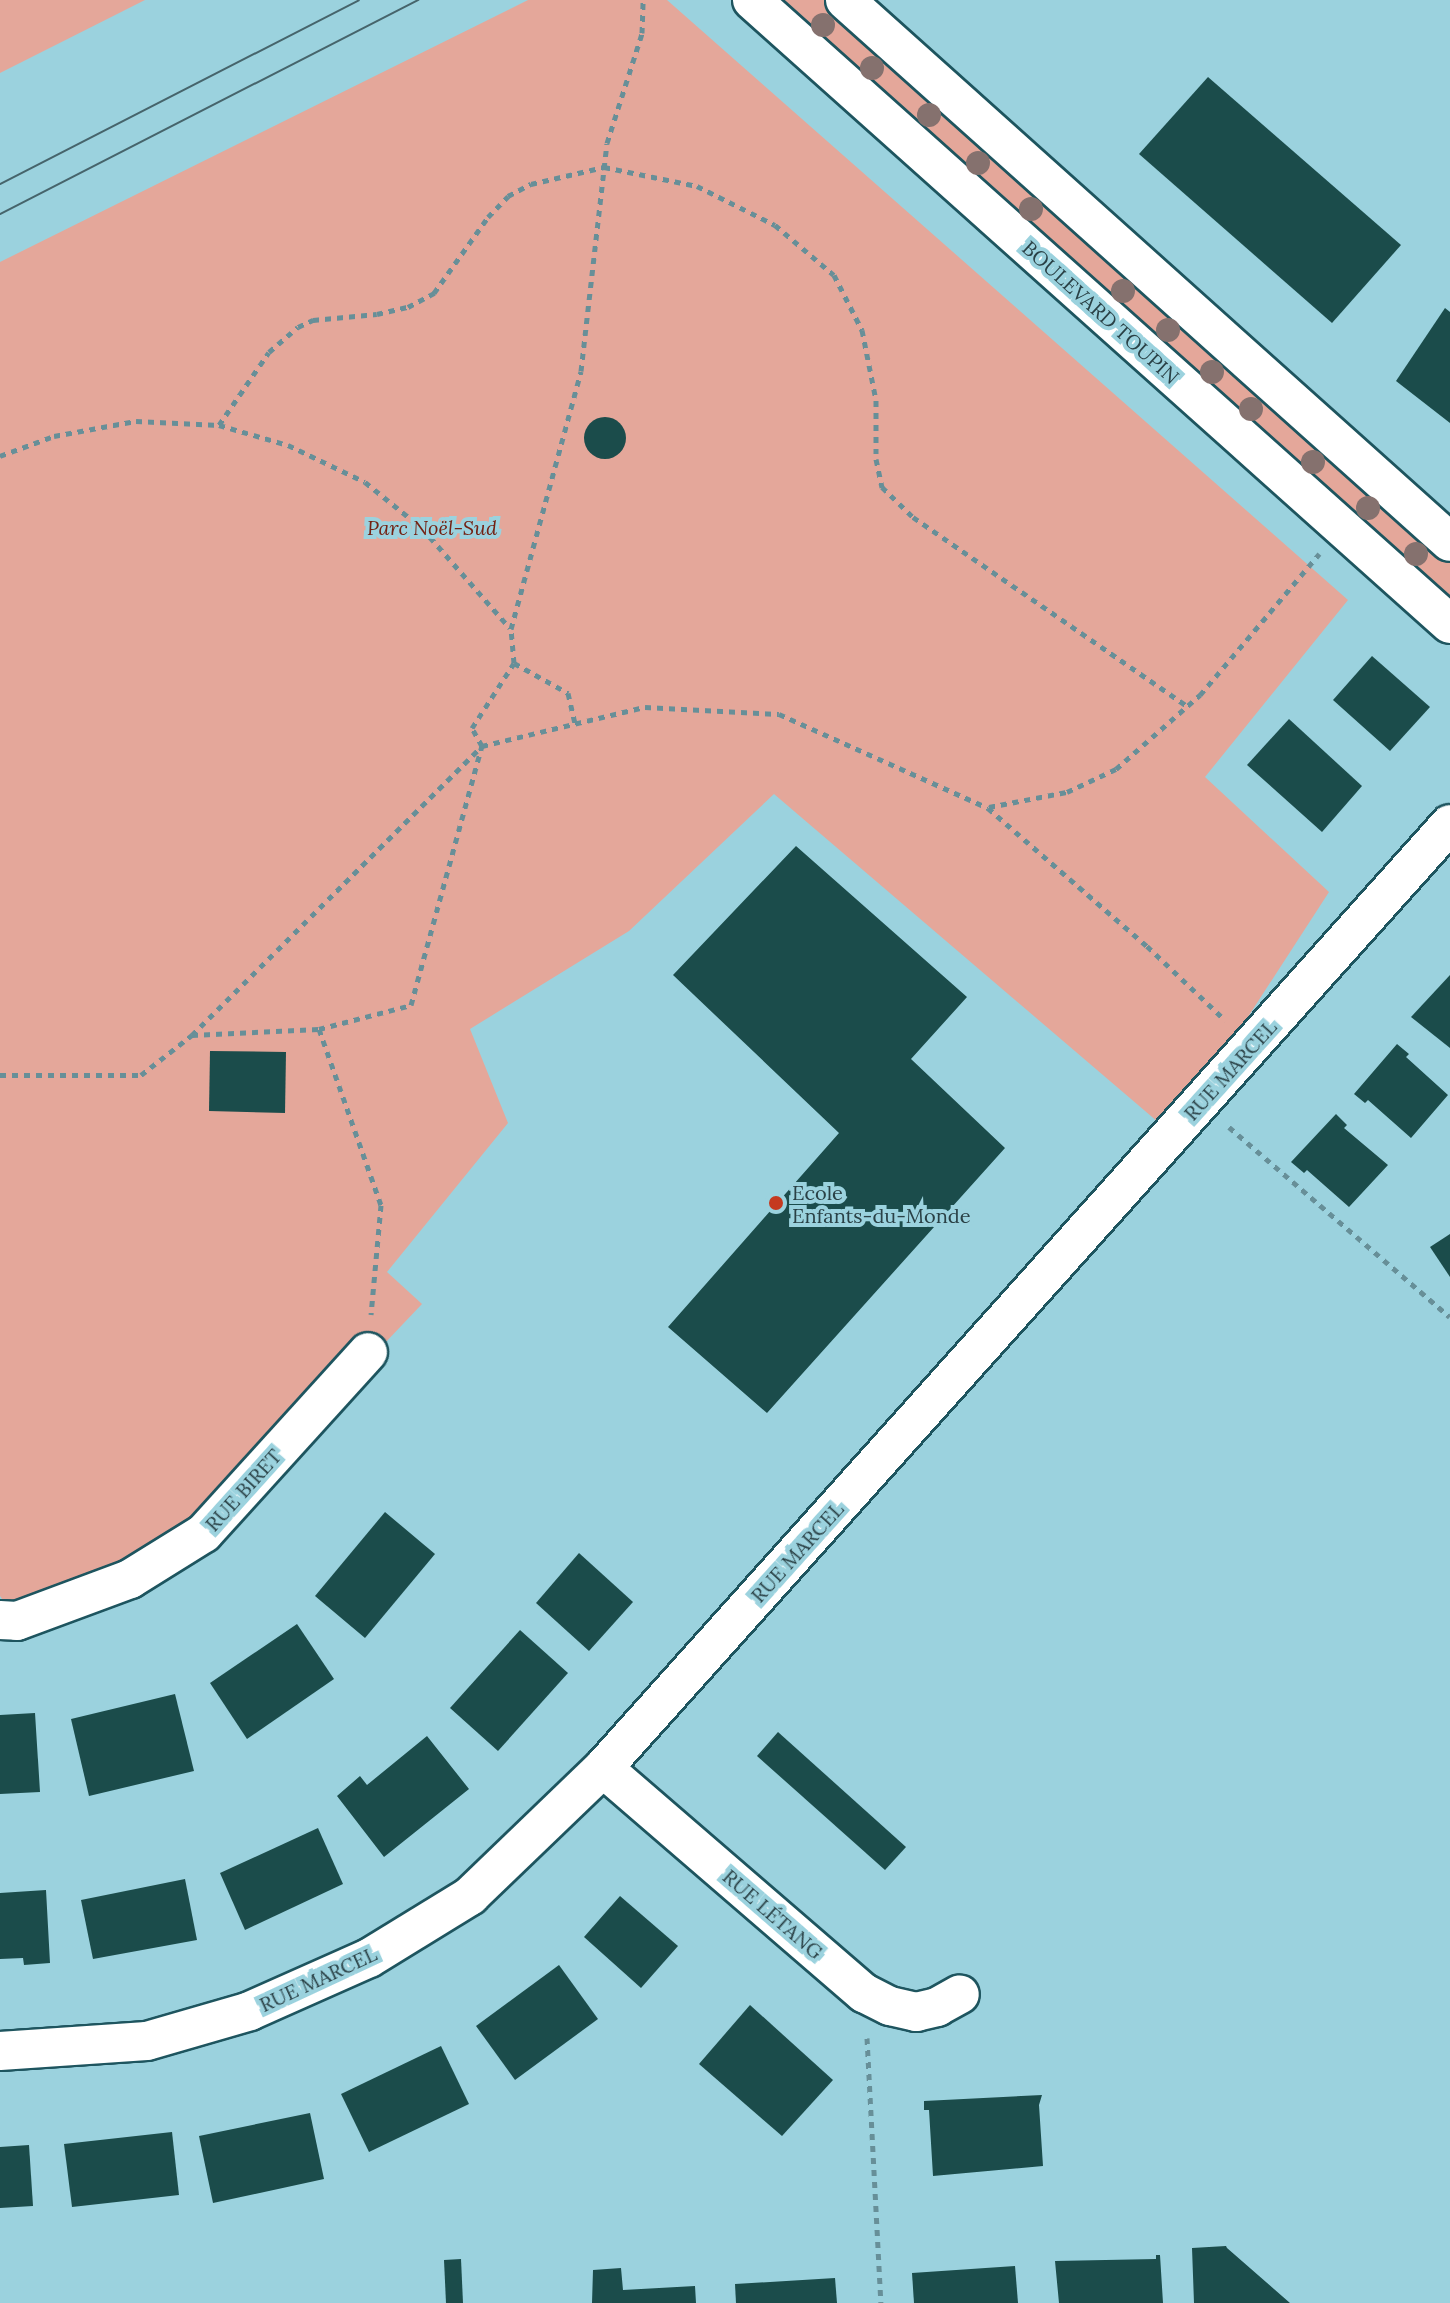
<!DOCTYPE html>
<meta charset="utf-8">
<style>
body{margin:0}
#map{position:relative;width:1450px;height:2303px;overflow:hidden;background:#9bd2de;font-family:Lora,serif}
div>[style]{position:absolute}
[style*='--x']{left:calc(var(--x)*1px);top:calc(var(--y)*1px);width:calc(var(--w)*1px);rotate:calc(var(--a)*1deg)}
.green>*{inset:0;background:#e4a79a}
.building>*{inset:0;background:#1b4c4b}
.round{border-radius:50%}
.path>*{height:5px;margin-top:-2.5px;transform-origin:0;background:repeating-linear-gradient(90deg,#678f98 0 6px,transparent 0 12px)}
.roads{filter:drop-shadow(2px 0 #1e555f) drop-shadow(-2px 0 #1e555f) drop-shadow(0 2px #1e555f) drop-shadow(0 -2px #1e555f)}
.minor>*{height:38px;margin:-19px;padding:0 19px;transform-origin:19px;border-radius:19px;background:#fff}
.tram>*{height:2px;margin:-1px;padding:0 1px;transform-origin:1px;border-radius:1px;background:#46646b}
.trees>*{width:24px;height:24px;margin:-12px;border-radius:50%;background:#85716e}
.dots>*{width:22px;height:22px;translate:-50% -50%;box-sizing:border-box;border:4px solid #9bd2de;border-radius:50%}
span{translate:-50% -50%;white-space:nowrap;text-align:center;line-height:1.15;-webkit-text-stroke:8px #9bd2de;paint-order:stroke}
.street-label{font-size:20px;color:#2a4146}
.park-label{font-size:20px;color:#732113;font-style:italic}
.poi-label{font-size:20px;color:#2a4146}
.left{translate:0 -50%;text-align:left}
</style>
<div id="map">
<div class="green">
<div style="clip-path:polygon(0 0,145px 0,0 73px)"></div>
<div style="clip-path:polygon(528px 0,667px 0,1348px 600px,1205px 777px,1329px 892px,1172px 1134px,774px 794px,629px 931px,470px 1029px,508px 1123px,387px 1272px,422px 1304px,212px 1525px,17px 1621px,0 1596px,0 262px)"></div>
<div style="clip-path:polygon(772px 0,824px 0,1450px 562px,1450px 607px)"></div>
</div>
<div class="building">
<div style="clip-path:polygon(1208px 77px,1401px 245px,1332px 323px,1139px 154px)"></div>
<div style="clip-path:polygon(1445px 308px,1450px 312px,1450px 423px,1396px 381px)"></div>
<div class="round" style="left:584px;top:417px;width:42px;height:42px"></div>
<div style="clip-path:polygon(1372px 656px,1430px 707px,1390px 751px,1333px 700px)"></div>
<div style="clip-path:polygon(1289px 719px,1362px 786px,1322px 832px,1247px 765px)"></div>
<div style="clip-path:polygon(796px 846px,967px 997px,911px 1059px,1005px 1148px,767px 1413px,668px 1327px,839px 1133px,673px 975px)"></div>
<div style="clip-path:polygon(1450px 975px,1450px 1048px,1411px 1017px)"></div>
<div style="clip-path:polygon(1397px 1044px,1409px 1054px,1406px 1057px,1448px 1095px,1411px 1138px,1368px 1100px,1365px 1103px,1354px 1094px)"></div>
<div style="clip-path:polygon(210px 1051px,286px 1052px,285px 1113px,209px 1111px)"></div>
<div style="clip-path:polygon(1336px 1114px,1347px 1125px,1344px 1128px,1388px 1165px,1349px 1207px,1307px 1170px,1304px 1173px,1291px 1162px)"></div>
<div style="clip-path:polygon(1450px 1234px,1450px 1277px,1430px 1247px)"></div>
<div style="clip-path:polygon(385px 1512px,435px 1554px,365px 1638px,315px 1596px)"></div>
<div style="clip-path:polygon(579px 1553px,633px 1602px,589px 1651px,536px 1603px)"></div>
<div style="clip-path:polygon(297px 1624px,334px 1679px,247px 1739px,210px 1683px)"></div>
<div style="clip-path:polygon(520px 1630px,568px 1673px,498px 1751px,450px 1708px)"></div>
<div style="clip-path:polygon(175px 1694px,194px 1771px,89px 1796px,71px 1719px)"></div>
<div style="clip-path:polygon(35px 1713px,40px 1792px,0 1794px,0 1715px)"></div>
<div style="clip-path:polygon(778px 1732px,906px 1847px,885px 1870px,757px 1756px)"></div>
<div style="clip-path:polygon(427px 1736px,469px 1789px,384px 1857px,337px 1796px,360px 1776px,367px 1785px)"></div>
<div style="clip-path:polygon(318px 1828px,343px 1884px,245px 1930px,220px 1873px)"></div>
<div style="clip-path:polygon(185px 1879px,197px 1940px,93px 1959px,81px 1900px)"></div>
<div style="clip-path:polygon(46px 1890px,50px 1963px,24px 1965px,23px 1958px,0 1959px,0 1893px)"></div>
<div style="clip-path:polygon(620px 1896px,678px 1946px,641px 1988px,584px 1937px)"></div>
<div style="clip-path:polygon(559px 1965px,598px 2019px,515px 2080px,476px 2026px)"></div>
<div style="clip-path:polygon(750px 2005px,833px 2080px,782px 2136px,699px 2064px)"></div>
<div style="clip-path:polygon(441px 2046px,469px 2104px,369px 2152px,341px 2094px)"></div>
<div style="clip-path:polygon(1042px 2095px,1039px 2105px,1043px 2166px,933px 2176px,929px 2110px,924px 2110px,924px 2101px)"></div>
<div style="clip-path:polygon(310px 2113px,324px 2179px,213px 2203px,199px 2136px)"></div>
<div style="clip-path:polygon(172px 2132px,179px 2195px,72px 2207px,64px 2144px)"></div>
<div style="clip-path:polygon(29px 2145px,33px 2206px,0 2208px,0 2147px)"></div>
<div style="clip-path:polygon(1226px 2246px,1227px 2248px,1290px 2303px,1194px 2303px,1192px 2248px)"></div>
<div style="clip-path:polygon(1156px 2255px,1160px 2255px,1163px 2303px,1059px 2303px,1055px 2261px,1156px 2259px)"></div>
<div style="clip-path:polygon(461px 2259px,463px 2303px,446px 2303px,444px 2260px)"></div>
<div style="clip-path:polygon(1015px 2266px,1018px 2303px,914px 2303px,912px 2273px)"></div>
<div style="clip-path:polygon(621px 2268px,623px 2290px,695px 2286px,696px 2303px,592px 2303px,593px 2270px)"></div>
<div style="clip-path:polygon(835px 2278px,837px 2303px,736px 2303px,735px 2284px)"></div>
</div>
<div class="path">
<div style="--x:219;--y:425;--w:88;--a:-55.6"></div>
<div style="--x:269;--y:352;--w:38;--a:-41"></div>
<div style="--x:298;--y:327;--w:17;--a:-25"></div>
<div style="--x:313;--y:320;--w:64;--a:-5.4"></div>
<div style="--x:377;--y:314;--w:32;--a:-13"></div>
<div style="--x:408;--y:307;--w:30;--a:-28"></div>
<div style="--x:434;--y:293;--w:93;--a:-54.6"></div>
<div style="--x:488;--y:217;--w:29;--a:-46"></div>
<div style="--x:508;--y:196;--w:26;--a:-28"></div>
<div style="--x:531;--y:184;--w:75;--a:-13.1"></div>
<div style="--x:604;--y:167;--w:95;--a:11.5"></div>
<div style="--x:697;--y:186;--w:87;--a:26.6"></div>
<div style="--x:775;--y:225;--w:77;--a:40.3"></div>
<div style="--x:834;--y:275;--w:62;--a:63"></div>
<div style="--x:862;--y:330;--w:71;--a:78.7"></div>
<div style="--x:876;--y:400;--w:59;--a:90"></div>
<div style="--x:876;--y:459;--w:29;--a:78"></div>
<div style="--x:882;--y:487;--w:43;--a:44.1"></div>
<div style="--x:913;--y:517;--w:334;--a:34.6"></div>
<div style="--x:0;--y:456;--w:58;--a:-20.3"></div>
<div style="--x:54;--y:436;--w:83;--a:-10.4"></div>
<div style="--x:136;--y:421;--w:83;--a:2.8"></div>
<div style="--x:219;--y:425;--w:72;--a:16.2"></div>
<div style="--x:288;--y:445;--w:85;--a:25.7"></div>
<div style="--x:365;--y:482;--w:73;--a:38.9"></div>
<div style="--x:422;--y:528;--w:133;--a:48.7"></div>
<div style="--x:514;--y:663;--w:62;--a:29.1"></div>
<div style="--x:568;--y:693;--w:32;--a:77"></div>
<div style="--x:989;--y:807;--w:79;--a:-10.9"></div>
<div style="--x:1067;--y:792;--w:54;--a:-25.1"></div>
<div style="--x:1116;--y:769;--w:112;--a:-41.4"></div>
<div style="--x:1200;--y:695;--w:185;--a:-49.8"></div>
<div style="--x:319;--y:1029;--w:187;--a:70.6"></div>
<div style="--x:381;--y:1205;--w:110;--a:95.2"></div>
<div style="--x:192;--y:1035;--w:127;--a:-2.7"></div>
<div style="--x:319;--y:1029;--w:95;--a:-14.6"></div>
<div style="--x:411;--y:1005;--w:269;--a:-74.7"></div>
<div style="--x:482;--y:746;--w:168;--a:-13.5"></div>
<div style="--x:645;--y:707;--w:134;--a:3"></div>
<div style="--x:779;--y:714;--w:229;--a:24.2"></div>
<div style="--x:988;--y:808;--w:211;--a:41"></div>
<div style="--x:1147;--y:946;--w:108;--a:43.5"></div>
<div style="--x:0;--y:1075;--w:141;--a:0"></div>
<div style="--x:141;--y:1075;--w:65;--a:-38.1"></div>
<div style="--x:192;--y:1035;--w:409;--a:-44.9"></div>
<div style="--x:482;--y:746;--w:21;--a:-119"></div>
<div style="--x:472;--y:728;--w:77;--a:-57.1"></div>
<div style="--x:514;--y:663;--w:34;--a:-95"></div>
<div style="--x:511;--y:629;--w:267;--a:-74.8"></div>
<div style="--x:581;--y:371;--w:229;--a:-83.5"></div>
<div style="--x:607;--y:143;--w:115;--a:-72.3"></div>
<div style="--x:642;--y:33;--w:33;--a:-88"></div>
<div style="--x:1229;--y:1127;--w:291;--a:40.7"></div>
<div style="--x:867;--y:2038;--w:265;--a:87"></div>
</div>
<div class="roads">
<div class="minor">
<div style="--x:752;--y:0;--w:936;--a:41.8"></div>
<div style="--x:845;--y:0;--w:812;--a:41.86"></div>
<div style="--x:0;--y:1620;--w:17;--a:3"></div>
<div style="--x:17;--y:1621;--w:121;--a:-20.4"></div>
<div style="--x:130;--y:1579;--w:87;--a:-31.9"></div>
<div style="--x:204;--y:1533;--w:244;--a:-47.8"></div>
<div style="--x:603;--y:1768;--w:345;--a:40.8"></div>
<div style="--x:864;--y:1993;--w:29;--a:27"></div>
<div style="--x:890;--y:2006;--w:27;--a:13"></div>
<div style="--x:916;--y:2012;--w:22;--a:-13"></div>
<div style="--x:937;--y:2007;--w:26;--a:-29"></div>
<div style="--x:0;--y:2051;--w:147;--a:-3.9"></div>
<div style="--x:147;--y:2041;--w:107;--a:-16.2"></div>
<div style="--x:250;--y:2011;--w:130;--a:-24"></div>
<div style="--x:369;--y:1958;--w:119;--a:-31.5"></div>
<div style="--x:470;--y:1896;--w:185;--a:-43.9"></div>
<div style="--x:603;--y:1768;--w:1268;--a:-48.1"></div>
</div>
</div>
<div class="tram">
<div style="--x:0;--y:184;--w:403;--a:-27.1"></div>
<div style="--x:0;--y:214;--w:470;--a:-27.1"></div>
</div>
<div class="trees">
<div style="left:823px;top:25px"></div>
<div style="left:872px;top:68px"></div>
<div style="left:929px;top:115px"></div>
<div style="left:978px;top:163px"></div>
<div style="left:1031px;top:209px"></div>
<div style="left:1123px;top:291px"></div>
<div style="left:1168px;top:330px"></div>
<div style="left:1212px;top:372px"></div>
<div style="left:1251px;top:409px"></div>
<div style="left:1313px;top:462px"></div>
<div style="left:1368px;top:508px"></div>
<div style="left:1416px;top:554px"></div>
</div>
<div class="dots">
<div style="left:776px;top:1203px;background:#c53a20"></div>
</div>
<div class="street-label">
<span style="left:1101px;top:312px;rotate:42deg">BOULEVARD TOUPIN</span>
<span style="left:1230px;top:1070px;rotate:-48deg">RUE MARCEL</span>
<span style="left:243px;top:1490px;rotate:-48deg">RUE BIRET</span>
<span style="left:797px;top:1552px;rotate:-48deg">RUE MARCEL</span>
<span style="left:773px;top:1914px;rotate:41deg">RUE LÉTANG</span>
<span style="left:318px;top:1979px;rotate:-25deg">RUE MARCEL</span>
</div>
<div class="park-label">
<span style="left:432px;top:527px">Parc Noël-Sud</span>
</div>
<div class="poi-label">
<span class="left" style="left:792px;top:1204px">Ecole<br>Enfants-du-Monde</span>
</div>
</div>
